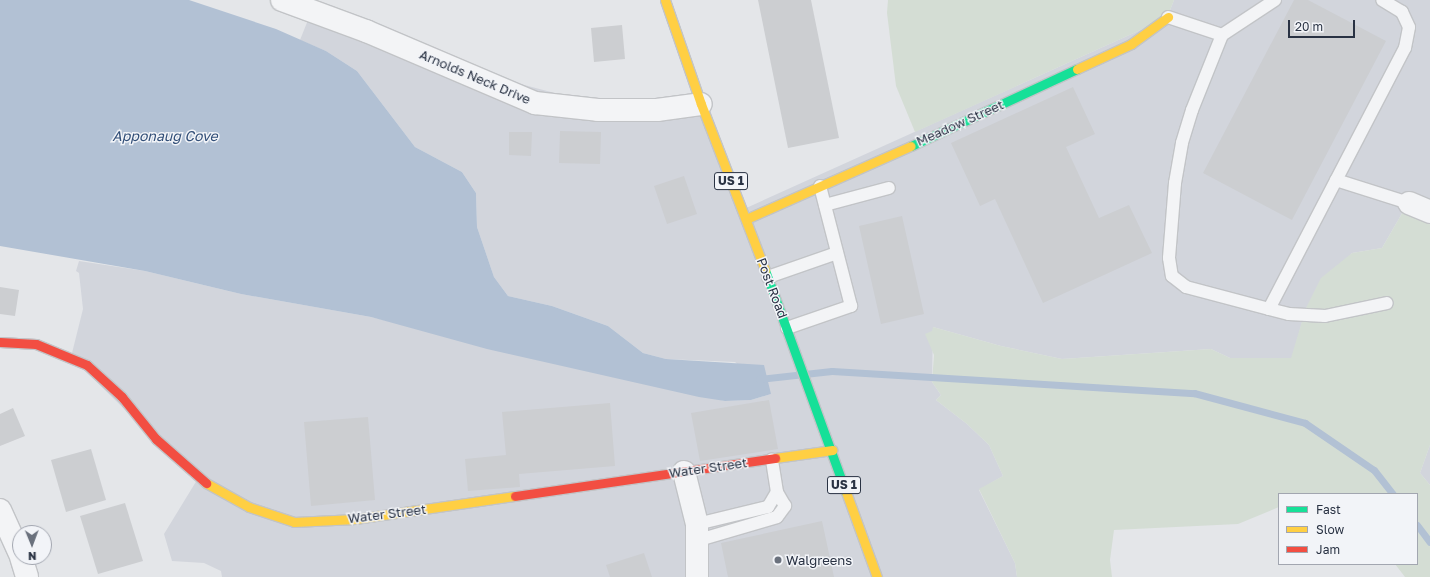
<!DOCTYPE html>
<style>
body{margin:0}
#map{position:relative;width:1430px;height:577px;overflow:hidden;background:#e4e6e9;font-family:"Golos Text",sans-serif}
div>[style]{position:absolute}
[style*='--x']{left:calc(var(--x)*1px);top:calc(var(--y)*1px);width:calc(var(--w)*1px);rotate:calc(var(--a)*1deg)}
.built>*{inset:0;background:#d2d5dc}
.green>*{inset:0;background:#d4ddd4}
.water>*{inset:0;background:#b2c1d4}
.stream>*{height:7px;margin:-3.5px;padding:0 3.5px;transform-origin:3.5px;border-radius:3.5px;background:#b2c1d4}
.building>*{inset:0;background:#ccced1}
.roads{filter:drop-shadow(1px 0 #c2c4c7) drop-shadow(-1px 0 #c2c4c7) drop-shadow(0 1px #c2c4c7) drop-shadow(0 -1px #c2c4c7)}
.lane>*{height:12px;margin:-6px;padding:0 6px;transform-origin:6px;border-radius:6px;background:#f3f4f6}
.street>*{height:22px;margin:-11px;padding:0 11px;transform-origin:11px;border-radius:11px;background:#f3f4f6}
.fast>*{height:9px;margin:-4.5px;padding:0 4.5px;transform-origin:4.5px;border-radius:4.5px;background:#16e098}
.slow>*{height:9px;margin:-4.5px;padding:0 4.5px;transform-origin:4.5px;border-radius:4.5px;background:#ffcf43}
.jam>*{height:9px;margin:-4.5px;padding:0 4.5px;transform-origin:4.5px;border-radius:4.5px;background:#f24e42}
.dots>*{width:11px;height:11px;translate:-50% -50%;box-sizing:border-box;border:2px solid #f2f4f8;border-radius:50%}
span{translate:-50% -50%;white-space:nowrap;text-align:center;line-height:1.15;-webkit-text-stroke:3px #f2f4f8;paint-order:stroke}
.shield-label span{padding:1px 3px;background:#f2f4f8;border:1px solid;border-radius:3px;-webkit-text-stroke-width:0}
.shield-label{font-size:12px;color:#293243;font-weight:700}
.street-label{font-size:13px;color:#293243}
.poi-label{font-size:13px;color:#293243}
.left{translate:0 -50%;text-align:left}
.water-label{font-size:14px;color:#324f78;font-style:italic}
.legend{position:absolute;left:1278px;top:493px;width:140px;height:72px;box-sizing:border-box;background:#f2f4f8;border:1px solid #a2a6b0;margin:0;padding:5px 7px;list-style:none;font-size:12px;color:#293243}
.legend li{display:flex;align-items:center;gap:8px;height:20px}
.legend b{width:20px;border:1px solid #a2a6b0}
.north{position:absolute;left:12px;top:525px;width:40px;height:40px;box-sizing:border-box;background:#f2f4f8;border:1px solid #a2a6b0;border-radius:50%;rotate:179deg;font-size:11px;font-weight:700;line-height:16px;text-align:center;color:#293243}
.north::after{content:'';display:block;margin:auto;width:14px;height:18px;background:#6a717d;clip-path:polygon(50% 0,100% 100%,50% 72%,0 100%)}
.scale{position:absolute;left:1288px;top:20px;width:67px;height:18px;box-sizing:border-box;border:2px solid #293243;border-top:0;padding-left:5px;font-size:12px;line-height:14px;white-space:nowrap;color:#293243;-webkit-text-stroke:3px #f2f4f8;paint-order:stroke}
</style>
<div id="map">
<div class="built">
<div style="clip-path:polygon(1174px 0,1430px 0,1430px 207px,1408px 203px,1382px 248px,1352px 253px,1306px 308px,1292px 358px,1230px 358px,1211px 349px,1062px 359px,1001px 346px,933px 327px,932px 382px,941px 395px,936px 400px,967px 424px,989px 445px,1003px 476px,979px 490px,1015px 563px,1017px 577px,222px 577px,221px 571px,204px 563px,172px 561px,164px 534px,197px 480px,71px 357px,83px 309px,79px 273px,76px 271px,79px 261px,145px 271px,241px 294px,371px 317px,725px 401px,751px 400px,771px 394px,735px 362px,666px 359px,643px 353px,608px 326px,552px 306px,508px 296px,494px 277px,477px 227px,476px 193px,462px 172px,415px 147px,357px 71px,326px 51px,300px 40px,310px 15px,497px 78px,570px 97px,701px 104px,744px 209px,1167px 18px)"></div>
<div style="clip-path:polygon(1430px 445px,1430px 485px,1420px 473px)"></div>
</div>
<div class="green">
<div style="clip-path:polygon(888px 0,1174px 0,1167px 18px,915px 132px,896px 86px,887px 13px)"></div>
<div style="clip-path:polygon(1408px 203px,1430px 207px,1430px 445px,1420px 473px,1430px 485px,1430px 577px,1405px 577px,1395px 564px,1417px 564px,1417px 494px,1279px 494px,1279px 507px,1238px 524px,1114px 530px,1110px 560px,1112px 577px,1017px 577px,1015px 563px,979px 489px,1003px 476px,989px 445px,967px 424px,936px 400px,941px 395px,932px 382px,934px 355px,925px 334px,932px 331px,933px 327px,1001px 346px,1062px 359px,1211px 349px,1230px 358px,1291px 358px,1306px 308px,1321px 278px,1352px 253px,1382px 248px)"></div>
</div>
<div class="water">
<div style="clip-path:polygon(0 0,189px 0,276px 29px,326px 51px,357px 71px,415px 147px,462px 172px,476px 193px,477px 227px,494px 277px,508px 296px,552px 306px,608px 326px,643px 353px,666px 359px,764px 365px,771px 394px,751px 400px,725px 401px,699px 397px,487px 349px,371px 317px,241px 294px,145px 271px,0 246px)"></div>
</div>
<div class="stream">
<div style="--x:759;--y:379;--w:73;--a:-6.3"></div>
<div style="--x:832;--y:371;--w:363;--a:3.5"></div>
<div style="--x:1194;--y:393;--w:115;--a:15.1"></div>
<div style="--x:1305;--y:423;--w:83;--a:34.3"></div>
<div style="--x:1374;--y:470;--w:31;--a:52"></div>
<div style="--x:1417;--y:525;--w:21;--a:53"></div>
</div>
<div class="building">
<div style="clip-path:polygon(758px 0,811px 0,839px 138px,788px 148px)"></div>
<div style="clip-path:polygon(1294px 0,1308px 0,1386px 41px,1292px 220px,1203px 173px)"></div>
<div style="clip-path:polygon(622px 25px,625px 59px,594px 62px,591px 28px)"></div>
<div style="clip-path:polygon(1073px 87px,1095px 134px,1066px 147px,1099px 218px,1129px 205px,1152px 253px,1043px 303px,995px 199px,980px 206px,951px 143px)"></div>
<div style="clip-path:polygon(560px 131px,601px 132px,600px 164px,559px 163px)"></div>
<div style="clip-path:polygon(509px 132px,532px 132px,531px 156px,509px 155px)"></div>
<div style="clip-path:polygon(684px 176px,697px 214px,667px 224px,654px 186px)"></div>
<div style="clip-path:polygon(902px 216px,924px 314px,881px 324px,859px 226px)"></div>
<div style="clip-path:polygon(0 287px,19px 290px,15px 316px,0 314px)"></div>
<div style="clip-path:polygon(769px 400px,778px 449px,700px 461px,691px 413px)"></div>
<div style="clip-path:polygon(610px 403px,615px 466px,519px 474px,520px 487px,468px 491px,465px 459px,506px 455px,502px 412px)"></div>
<div style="clip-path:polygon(13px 408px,25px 436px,0 446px,0 414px)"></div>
<div style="clip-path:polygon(368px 417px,375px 500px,311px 506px,304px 422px)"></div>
<div style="clip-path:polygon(91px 449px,106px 500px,66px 512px,51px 460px)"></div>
<div style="clip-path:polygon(125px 503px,143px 561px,98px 574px,80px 516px)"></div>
<div style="clip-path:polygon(822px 521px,834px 577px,728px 577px,721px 543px)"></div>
<div style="clip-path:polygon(644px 553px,652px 577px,610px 577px,606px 565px)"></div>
</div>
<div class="roads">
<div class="lane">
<div style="--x:1275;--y:0;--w:64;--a:146.6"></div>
<div style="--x:1222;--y:35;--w:81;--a:111.8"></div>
<div style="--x:1192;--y:110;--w:34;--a:107"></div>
<div style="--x:1182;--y:143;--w:41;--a:99.9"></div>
<div style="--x:1175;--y:183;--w:75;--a:94.6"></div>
<div style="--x:1169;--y:258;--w:18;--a:81"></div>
<div style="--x:1172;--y:276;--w:18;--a:38"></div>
<div style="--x:1186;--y:287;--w:86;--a:14.8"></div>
<div style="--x:1269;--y:309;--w:294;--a:-62.5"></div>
<div style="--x:1405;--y:48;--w:21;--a:-79"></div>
<div style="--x:1409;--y:27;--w:17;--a:-115"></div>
<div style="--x:1402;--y:12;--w:23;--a:-149"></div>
<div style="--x:1168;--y:17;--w:57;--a:18.4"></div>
<div style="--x:1336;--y:180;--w:77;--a:17.5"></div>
<div style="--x:825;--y:205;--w:66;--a:-14.9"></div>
<div style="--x:768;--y:277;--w:73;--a:-19.2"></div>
<div style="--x:1269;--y:309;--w:21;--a:14"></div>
<div style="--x:1289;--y:314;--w:36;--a:3"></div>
<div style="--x:1325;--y:316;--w:63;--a:-11.8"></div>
<div style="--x:787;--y:328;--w:68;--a:-19"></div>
<div style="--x:851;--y:306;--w:124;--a:-104.5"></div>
<div style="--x:697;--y:524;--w:73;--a:-13.5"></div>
<div style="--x:768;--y:507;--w:17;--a:-59"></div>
<div style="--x:699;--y:540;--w:81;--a:-16.4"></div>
<div style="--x:777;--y:517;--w:14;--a:-54"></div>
<div style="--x:785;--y:506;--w:16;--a:-120"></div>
<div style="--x:777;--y:492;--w:33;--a:-99"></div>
</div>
<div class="street">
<div style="--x:282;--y:0;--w:90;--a:20.3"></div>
<div style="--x:366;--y:31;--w:184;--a:23.1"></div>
<div style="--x:535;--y:103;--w:63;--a:6.3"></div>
<div style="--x:598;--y:110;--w:59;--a:0"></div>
<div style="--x:657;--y:110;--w:44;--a:-7.8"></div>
<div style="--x:1409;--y:203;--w:23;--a:23"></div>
<div style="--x:684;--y:472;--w:54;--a:76"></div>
<div style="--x:697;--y:524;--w:53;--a:90"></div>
<div style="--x:0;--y:510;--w:48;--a:65.6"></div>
<div style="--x:21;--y:557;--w:21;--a:73"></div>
</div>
<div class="fast">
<div style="--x:911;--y:146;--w:183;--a:-24.9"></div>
<div style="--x:765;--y:270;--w:236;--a:70"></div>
</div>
<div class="slow">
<div style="--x:665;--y:0;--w:110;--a:70.9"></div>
<div style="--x:701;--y:104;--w:178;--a:68.9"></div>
<div style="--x:1077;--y:69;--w:60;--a:-24.8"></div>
<div style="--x:1131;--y:44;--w:46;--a:-36.1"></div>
<div style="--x:746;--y:219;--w:180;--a:-23.9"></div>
<div style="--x:775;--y:458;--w:58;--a:-8"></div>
<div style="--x:206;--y:483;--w:49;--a:29.2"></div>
<div style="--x:249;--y:507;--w:47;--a:18.4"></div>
<div style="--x:294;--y:522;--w:61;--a:-2.8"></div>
<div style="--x:355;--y:519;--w:162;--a:-8.2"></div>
<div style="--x:846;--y:492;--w:90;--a:70"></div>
</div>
<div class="jam">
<div style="--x:0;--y:342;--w:36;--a:3"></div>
<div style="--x:36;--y:344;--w:55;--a:22.4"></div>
<div style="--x:87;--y:365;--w:47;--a:42.4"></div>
<div style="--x:122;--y:397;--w:54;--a:51"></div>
<div style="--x:156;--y:439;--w:67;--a:41.3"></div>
<div style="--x:515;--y:496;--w:263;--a:-8.3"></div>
</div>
</div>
<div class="dots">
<div style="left:778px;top:560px;background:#6a717d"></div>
</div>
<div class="shield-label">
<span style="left:731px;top:181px">US 1</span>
<span style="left:844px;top:485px">US 1</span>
</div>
<div class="street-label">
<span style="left:475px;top:77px;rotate:23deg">Arnolds Neck Drive</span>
<span style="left:960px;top:123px;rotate:-24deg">Meadow Street</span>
<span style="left:772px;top:288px;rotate:69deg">Post Road</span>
<span style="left:708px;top:468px;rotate:-8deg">Water Street</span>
<span style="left:387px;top:514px;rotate:-7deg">Water Street</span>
</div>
<div class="poi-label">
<span class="left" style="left:786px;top:560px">Walgreens</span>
</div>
<div class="water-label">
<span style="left:165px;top:136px">Apponaug Cove</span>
</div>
<ul class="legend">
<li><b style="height:5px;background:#16e098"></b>Fast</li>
<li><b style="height:5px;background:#ffcf43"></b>Slow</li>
<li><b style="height:5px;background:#f24e42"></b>Jam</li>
</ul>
<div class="north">N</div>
<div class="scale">20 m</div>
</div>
